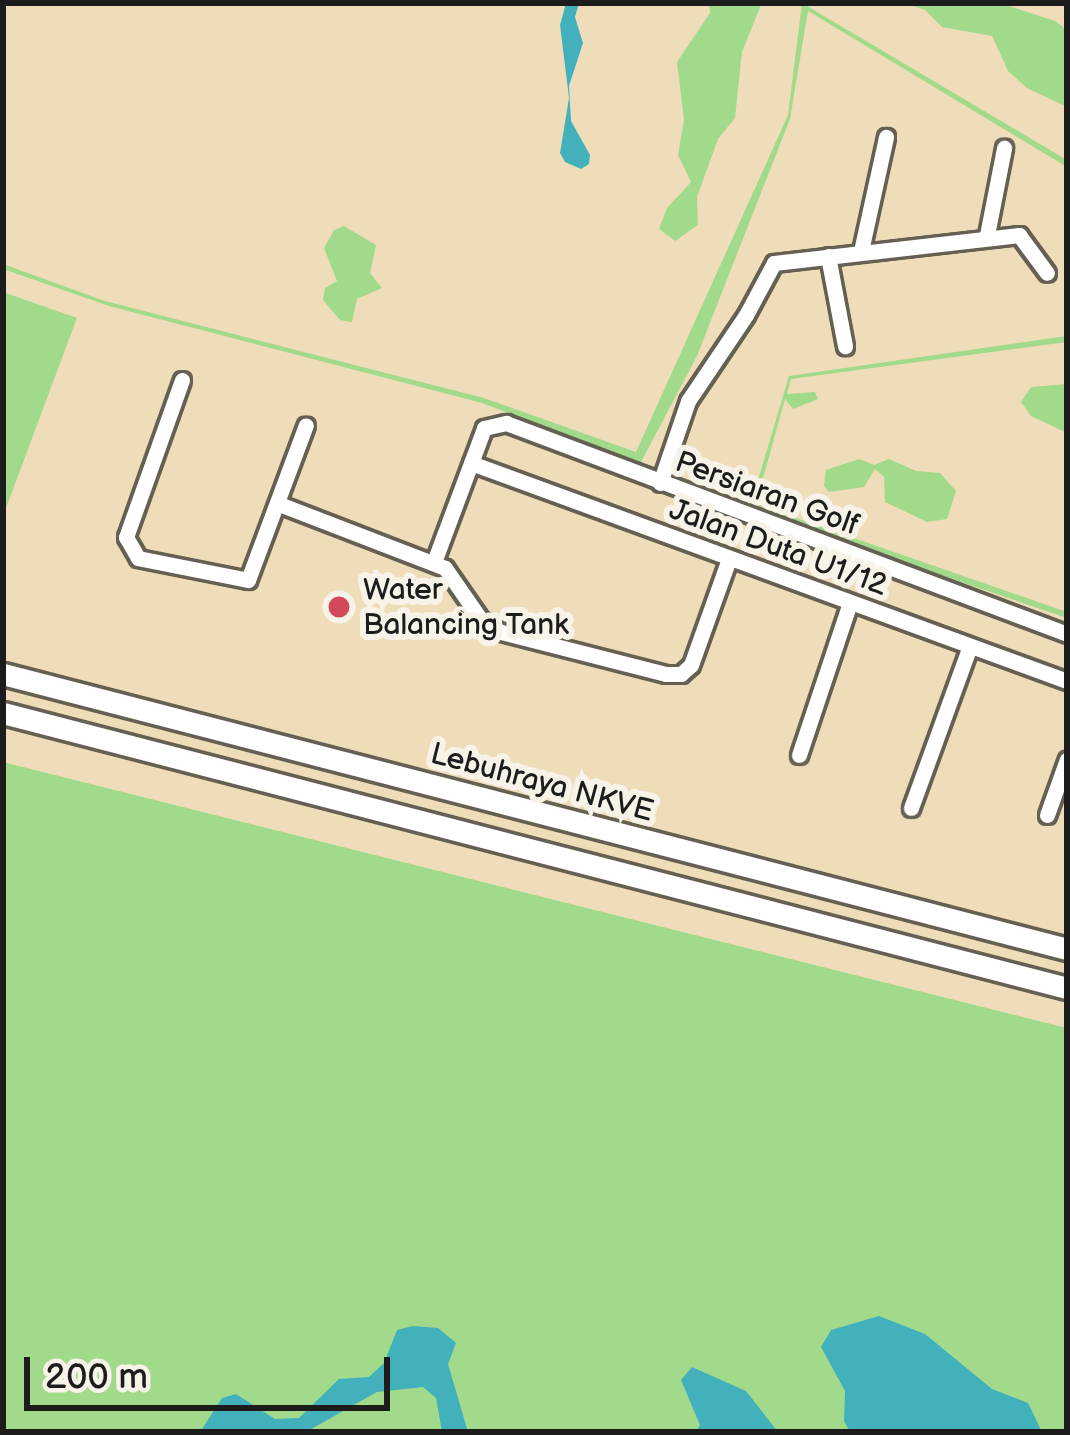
<!DOCTYPE html>
<style>
body{margin:0}
#map{position:relative;width:1070px;height:1435px;overflow:hidden;background:#efddba;font-family:"Balsamiq Sans",sans-serif}
div>[style]{position:absolute}
[style*='--x']{left:calc(var(--x)*1px);top:calc(var(--y)*1px);width:calc(var(--w)*1px);rotate:calc(var(--a)*1deg)}
.green>*{inset:0;background:#a2da8b}
.water>*{inset:0;background:#42b1bc}
.roads{filter:drop-shadow(3px 0 #666053) drop-shadow(-3px 0 #666053) drop-shadow(0 3px #666053) drop-shadow(0 -3px #666053)}
.minor>*{height:15px;margin:-7.5px;padding:0 7.5px;transform-origin:7.5px;border-radius:7.5px;background:#fff}
.highway>*{height:21px;margin:-10.5px;padding:0 10.5px;transform-origin:10.5px;border-radius:10.5px;background:#fff}
.dots>*{width:33px;height:33px;translate:-50% -50%;box-sizing:border-box;border:6px solid #f7f3e8;border-radius:50%}
span{translate:-50% -50%;white-space:nowrap;text-align:center;line-height:1.15;-webkit-text-stroke:12px #f7f3e8;paint-order:stroke}
.street-label{font-size:30px;color:#1c1c1c}
.poi-label{font-size:30px;color:#1c1c1c}
.left{translate:0 -50%;text-align:left}
.frame{position:absolute;inset:0;border:6px solid #1c1c1c;pointer-events:none}
.scale{position:absolute;left:24px;top:1357px;width:366px;height:54px;box-sizing:border-box;border:6px solid #1c1c1c;border-top:0;padding-left:15px;font-size:36px;line-height:42px;white-space:nowrap;color:#1c1c1c;-webkit-text-stroke:9px #f7f3e8;paint-order:stroke}
</style>
<div id="map">
<div class="green">
<div style="clip-path:polygon(709px 3px,761px 5px,742px 52px,735px 118px,718px 139px,697px 197px,698px 225px,675px 241px,659px 229px,667px 208px,691px 182px,678px 155px,684px 120px,677px 62px,710px 13px)"></div>
<div style="clip-path:polygon(802px 3px,1067px 160px,1067px 167px,808px 11px,790px 119px,697px 356px,640px 464px,482px 403px,109px 306px,3px 269px,3px 264px,105px 301px,484px 398px,636px 452px,788px 115px)"></div>
<div style="clip-path:polygon(905px 3px,1000px 3px,1055px 21px,1067px 30px,1067px 107px,1027px 88px,1008px 71px,992px 36px,942px 27px,925px 10px)"></div>
<div style="clip-path:polygon(344px 226px,376px 245px,370px 273px,382px 288px,357px 299px,352px 322px,340px 320px,323px 300px,325px 288px,337px 281px,324px 248px,334px 230px)"></div>
<div style="clip-path:polygon(3px 292px,77px 318px,3px 516px)"></div>
<div style="clip-path:polygon(1067px 336px,1067px 342px,791px 379px,787px 394px,815px 392px,818px 399px,793px 409px,785px 399px,756px 504px,1067px 612px,1067px 618px,749px 510px,789px 376px)"></div>
<div style="clip-path:polygon(1067px 384px,1067px 433px,1031px 416px,1021px 402px,1031px 387px)"></div>
<div style="clip-path:polygon(859px 459px,874px 465px,889px 459px,916px 471px,940px 473px,956px 491px,947px 519px,927px 522px,885px 502px,884px 477px,875px 469px,864px 487px,829px 492px,824px 486px,826px 470px)"></div>
<div style="clip-path:polygon(3px 762px,1067px 1028px,1067px 1432px,3px 1432px)"></div>
</div>
<div class="water">
<div style="clip-path:polygon(566px 3px,579px 3px,575px 17px,583px 43px,569px 86px,571px 121px,590px 155px,589px 164px,581px 169px,565px 162px,560px 153px,569px 98px,560px 25px)"></div>
<div style="clip-path:polygon(879px 1316px,925px 1334px,992px 1389px,1028px 1403px,1042px 1432px,850px 1432px,844px 1421px,845px 1391px,821px 1347px,831px 1330px)"></div>
<div style="clip-path:polygon(413px 1326px,438px 1328px,456px 1343px,448px 1364px,468px 1432px,442px 1432px,436px 1398px,423px 1387px,377px 1392px,306px 1432px,200px 1432px,222px 1398px,236px 1394px,275px 1419px,299px 1418px,339px 1379px,369px 1377px,384px 1363px,397px 1330px)"></div>
<div style="clip-path:polygon(692px 1367px,746px 1391px,778px 1432px,696px 1432px,700px 1425px,681px 1380px)"></div>
</div>
<div class="roads">
<div class="minor">
<div style="--x:987;--y:235;--w:89;--a:-78.9"></div>
<div style="--x:861;--y:251;--w:117;--a:-77.6"></div>
<div style="--x:828;--y:256;--w:92;--a:79.3"></div>
<div style="--x:182;--y:380;--w:167;--a:109.6"></div>
<div style="--x:126;--y:537;--w:24;--a:60"></div>
<div style="--x:138;--y:558;--w:112;--a:11.3"></div>
<div style="--x:248;--y:580;--w:165;--a:-69.5"></div>
<div style="--x:471;--y:463;--w:635;--a:20.09"></div>
<div style="--x:660;--y:483;--w:87;--a:-71.1"></div>
<div style="--x:688;--y:401;--w:104;--a:-56"></div>
<div style="--x:746;--y:315;--w:59;--a:-61.7"></div>
<div style="--x:774;--y:263;--w:247;--a:-6.5"></div>
<div style="--x:1019;--y:235;--w:47;--a:53.6"></div>
<div style="--x:279;--y:504;--w:178;--a:21.1"></div>
<div style="--x:445;--y:568;--w:63;--a:55.3"></div>
<div style="--x:481;--y:620;--w:23;--a:31"></div>
<div style="--x:501;--y:632;--w:170;--a:14.3"></div>
<div style="--x:666;--y:674;--w:15;--a:0"></div>
<div style="--x:681;--y:674;--w:13;--a:-42"></div>
<div style="--x:691;--y:665;--w:113;--a:-70.3"></div>
<div style="--x:434;--y:562;--w:143;--a:-69.5"></div>
<div style="--x:484;--y:428;--w:23;--a:-13"></div>
<div style="--x:506;--y:423;--w:599;--a:20.61"></div>
<div style="--x:799;--y:755;--w:160;--a:-71.5"></div>
<div style="--x:911;--y:808;--w:172;--a:-70"></div>
<div style="--x:1047;--y:815;--w:59;--a:-70.3"></div>
</div>
<div class="highway">
<div style="--x:3;--y:674;--w:1099;--a:14.49"></div>
<div style="--x:3;--y:713;--w:1099;--a:14.49"></div>
</div>
</div>
<div class="dots">
<div style="left:339px;top:607px;background:#d1495b"></div>
</div>
<div class="street-label">
<span style="left:767px;top:494px;rotate:20deg">Persiaran Golf</span>
<span style="left:778px;top:548px;rotate:20deg">Jalan Duta U1/12</span>
<span style="left:542px;top:783px;rotate:15deg">Lebuhraya NKVE</span>
</div>
<div class="poi-label">
<span class="left" style="left:363px;top:607px">Water<br>Balancing Tank</span>
</div>
<div class="frame"></div>
<div class="scale">200 m</div>
</div>
